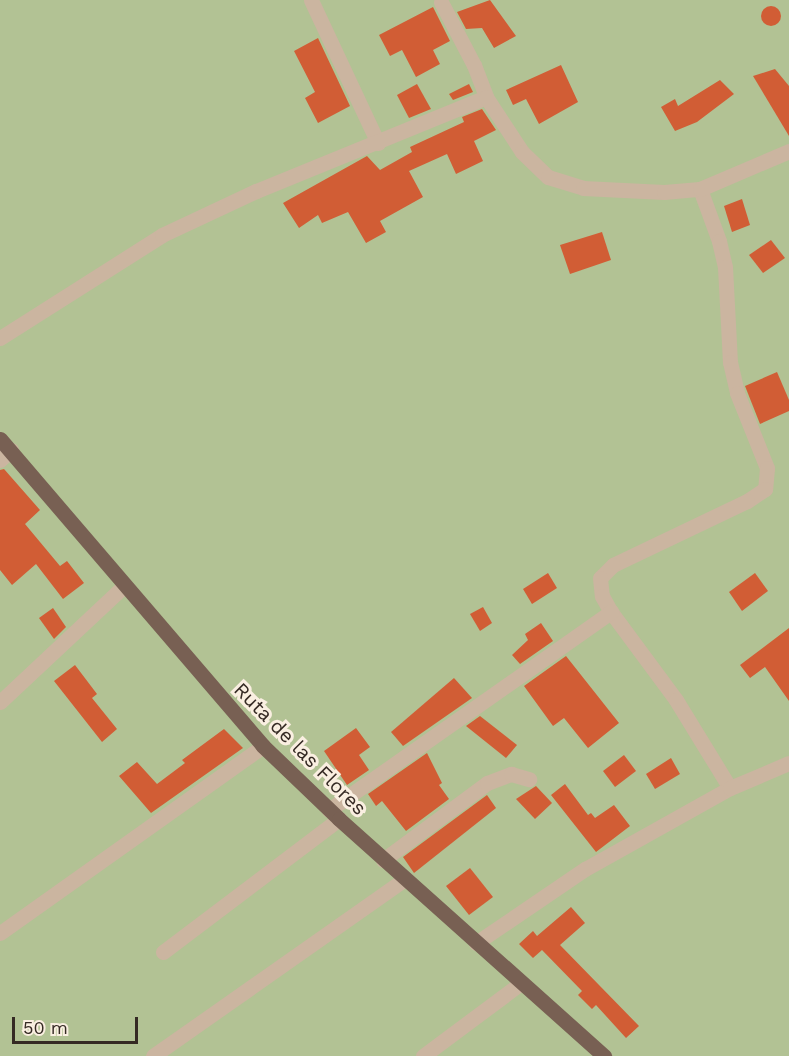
<!DOCTYPE html>
<style>
body{margin:0}
#map{position:relative;width:789px;height:1056px;overflow:hidden;background:#f3e5d5;font-family:"Work Sans",sans-serif}
div>[style]{position:absolute}
[style*='--x']{left:calc(var(--x)*1px);top:calc(var(--y)*1px);width:calc(var(--w)*1px);rotate:calc(var(--a)*1deg)}
.green>*{inset:0;background:#b2c294}
.building>*{inset:0;background:#d15d35}
.round{border-radius:50%}
.minor>*{height:15px;margin:-7.5px;padding:0 7.5px;transform-origin:7.5px;border-radius:7.5px;background:#cbb5a0}
.major>*{height:15px;margin:-7.5px;padding:0 7.5px;transform-origin:7.5px;border-radius:7.5px;background:#786053}
span{translate:-50% -50%;white-space:nowrap;text-align:center;line-height:1.15;-webkit-text-stroke:6px #faefe1;paint-order:stroke}
.street-label{font-size:20px;color:#352a24}
.scale{position:absolute;left:12px;top:1017px;width:126px;height:27px;box-sizing:border-box;border:3px solid #352a24;border-top:0;padding-left:8px;font-size:18px;line-height:21px;white-space:nowrap;color:#352a24;-webkit-text-stroke:4px #faefe1;paint-order:stroke}
</style>
<div id="map">
<div class="green">
<div style="clip-path:polygon(0 0,789px 0,789px 1056px,0 1056px)"></div>
</div>
<div class="building">
<div style="clip-path:polygon(490px 0,516px 36px,494px 48px,482px 28px,466px 29px,457px 12px)"></div>
<div class="round" style="left:761px;top:6px;width:20px;height:20px"></div>
<div style="clip-path:polygon(433px 7px,450px 41px,433px 50px,440px 64px,416px 77px,402px 50px,390px 56px,379px 35px)"></div>
<div style="clip-path:polygon(318px 38px,350px 106px,318px 123px,305px 98px,315px 92px,294px 51px)"></div>
<div style="clip-path:polygon(561px 65px,578px 102px,539px 124px,526px 99px,513px 105px,506px 90px)"></div>
<div style="clip-path:polygon(775px 69px,789px 86px,789px 136px,753px 76px)"></div>
<div style="clip-path:polygon(720px 80px,734px 94px,697px 122px,675px 131px,661px 107px,675px 99px,678px 106px)"></div>
<div style="clip-path:polygon(417px 84px,431px 109px,409px 118px,397px 95px)"></div>
<div style="clip-path:polygon(469px 84px,473px 92px,453px 100px,449px 94px)"></div>
<div style="clip-path:polygon(482px 109px,496px 130px,474px 141px,483px 161px,456px 174px,447px 154px,409px 171px,423px 197px,380px 221px,386px 232px,366px 243px,348px 212px,322px 223px,318px 215px,299px 228px,283px 203px,367px 156px,380px 170px,412px 152px,410px 147px,464px 122px,462px 117px)"></div>
<div style="clip-path:polygon(742px 199px,750px 225px,732px 232px,724px 206px)"></div>
<div style="clip-path:polygon(602px 232px,611px 260px,570px 274px,560px 245px)"></div>
<div style="clip-path:polygon(771px 240px,785px 258px,763px 273px,749px 255px)"></div>
<div style="clip-path:polygon(777px 372px,789px 400px,789px 411px,760px 424px,745px 386px)"></div>
<div style="clip-path:polygon(4px 469px,40px 510px,25px 524px,60px 566px,67px 561px,84px 583px,63px 599px,36px 564px,12px 585px,0 570px,0 470px)"></div>
<div style="clip-path:polygon(548px 573px,557px 588px,532px 604px,523px 589px)"></div>
<div style="clip-path:polygon(755px 573px,768px 591px,742px 611px,729px 592px)"></div>
<div style="clip-path:polygon(483px 607px,492px 623px,480px 631px,470px 614px)"></div>
<div style="clip-path:polygon(53px 608px,66px 627px,54px 639px,39px 618px)"></div>
<div style="clip-path:polygon(541px 623px,553px 641px,520px 664px,512px 655px,528px 640px,525px 634px)"></div>
<div style="clip-path:polygon(789px 628px,789px 701px,765px 667px,750px 678px,740px 665px)"></div>
<div style="clip-path:polygon(566px 656px,619px 723px,588px 748px,564px 718px,553px 726px,524px 686px)"></div>
<div style="clip-path:polygon(75px 665px,97px 694px,92px 698px,117px 729px,102px 742px,54px 681px)"></div>
<div style="clip-path:polygon(454px 678px,472px 698px,403px 746px,391px 732px)"></div>
<div style="clip-path:polygon(480px 716px,517px 745px,506px 758px,466px 726px)"></div>
<div style="clip-path:polygon(356px 728px,370px 747px,359px 755px,369px 770px,347px 785px,324px 751px)"></div>
<div style="clip-path:polygon(224px 729px,243px 748px,151px 813px,119px 776px,137px 762px,157px 784px,185px 763px,182px 760px)"></div>
<div style="clip-path:polygon(427px 753px,442px 783px,439px 785px,449px 799px,406px 831px,382px 801px,376px 806px,368px 794px)"></div>
<div style="clip-path:polygon(624px 755px,636px 771px,615px 787px,603px 771px)"></div>
<div style="clip-path:polygon(671px 758px,680px 774px,655px 789px,646px 774px)"></div>
<div style="clip-path:polygon(565px 784px,588px 815px,591px 813px,595px 818px,614px 805px,630px 826px,596px 852px,551px 795px)"></div>
<div style="clip-path:polygon(536px 786px,552px 803px,535px 819px,516px 799px)"></div>
<div style="clip-path:polygon(487px 795px,496px 808px,414px 873px,403px 857px)"></div>
<div style="clip-path:polygon(470px 868px,493px 897px,469px 915px,446px 886px)"></div>
<div style="clip-path:polygon(571px 907px,585px 923px,560px 945px,639px 1026px,626px 1038px,596px 1005px,592px 1009px,578px 995px,582px 991px,542px 950px,533px 958px,519px 944px,533px 931px,537px 936px)"></div>
</div>
<div class="minor">
<div style="--x:311;--y:0;--w:158;--a:64.9"></div>
<div style="--x:441;--y:2;--w:71;--a:62.4"></div>
<div style="--x:474;--y:65;--w:34;--a:69"></div>
<div style="--x:700;--y:189;--w:55;--a:69.9"></div>
<div style="--x:719;--y:241;--w:27;--a:77"></div>
<div style="--x:725;--y:267;--w:95;--a:87"></div>
<div style="--x:730;--y:362;--w:32;--a:77"></div>
<div style="--x:737;--y:393;--w:81;--a:68.2"></div>
<div style="--x:767;--y:468;--w:21;--a:95"></div>
<div style="--x:765;--y:489;--w:22;--a:146"></div>
<div style="--x:747;--y:501;--w:148;--a:154.5"></div>
<div style="--x:613;--y:565;--w:18;--a:135"></div>
<div style="--x:600;--y:578;--w:18;--a:84"></div>
<div style="--x:602;--y:596;--w:18;--a:61"></div>
<div style="--x:611;--y:612;--w:109;--a:53.5"></div>
<div style="--x:676;--y:700;--w:103;--a:58.5"></div>
<div style="--x:0;--y:338;--w:192;--a:-32.4"></div>
<div style="--x:162;--y:235;--w:104;--a:-25.1"></div>
<div style="--x:256;--y:191;--w:248;--a:-22.2"></div>
<div style="--x:486;--y:97;--w:66;--a:56.8"></div>
<div style="--x:522;--y:152;--w:36;--a:44"></div>
<div style="--x:548;--y:177;--w:37;--a:17"></div>
<div style="--x:583;--y:188;--w:81;--a:2.8"></div>
<div style="--x:664;--y:192;--w:36;--a:-5"></div>
<div style="--x:700;--y:189;--w:97;--a:-23.1"></div>
<div style="--x:0;--y:460;--w:15;--a:-42"></div>
<div style="--x:0;--y:702;--w:170;--a:-43.1"></div>
<div style="--x:329;--y:810;--w:345;--a:-35.1"></div>
<div style="--x:383;--y:860;--w:129;--a:-36.5"></div>
<div style="--x:487;--y:783;--w:26;--a:-21"></div>
<div style="--x:511;--y:774;--w:19;--a:16"></div>
<div style="--x:0;--y:933;--w:323;--a:-35.4"></div>
<div style="--x:476;--y:943;--w:132;--a:-34.2"></div>
<div style="--x:585;--y:869;--w:166;--a:-29.2"></div>
<div style="--x:730;--y:788;--w:64;--a:-23"></div>
<div style="--x:163;--y:952;--w:221;--a:-37.1"></div>
<div style="--x:153;--y:1056;--w:308;--a:-35.1"></div>
<div style="--x:423;--y:1056;--w:122;--a:-36.7"></div>
</div>
<div class="major">
<div style="--x:0;--y:439;--w:404;--a:49.4"></div>
<div style="--x:263;--y:746;--w:105;--a:43.8"></div>
<div style="--x:339;--y:819;--w:356;--a:41.8"></div>
</div>
<div class="street-label">
<span style="left:300px;top:749px;rotate:45deg">Ruta de las Flores</span>
</div>
<div class="scale">50 m</div>
</div>
